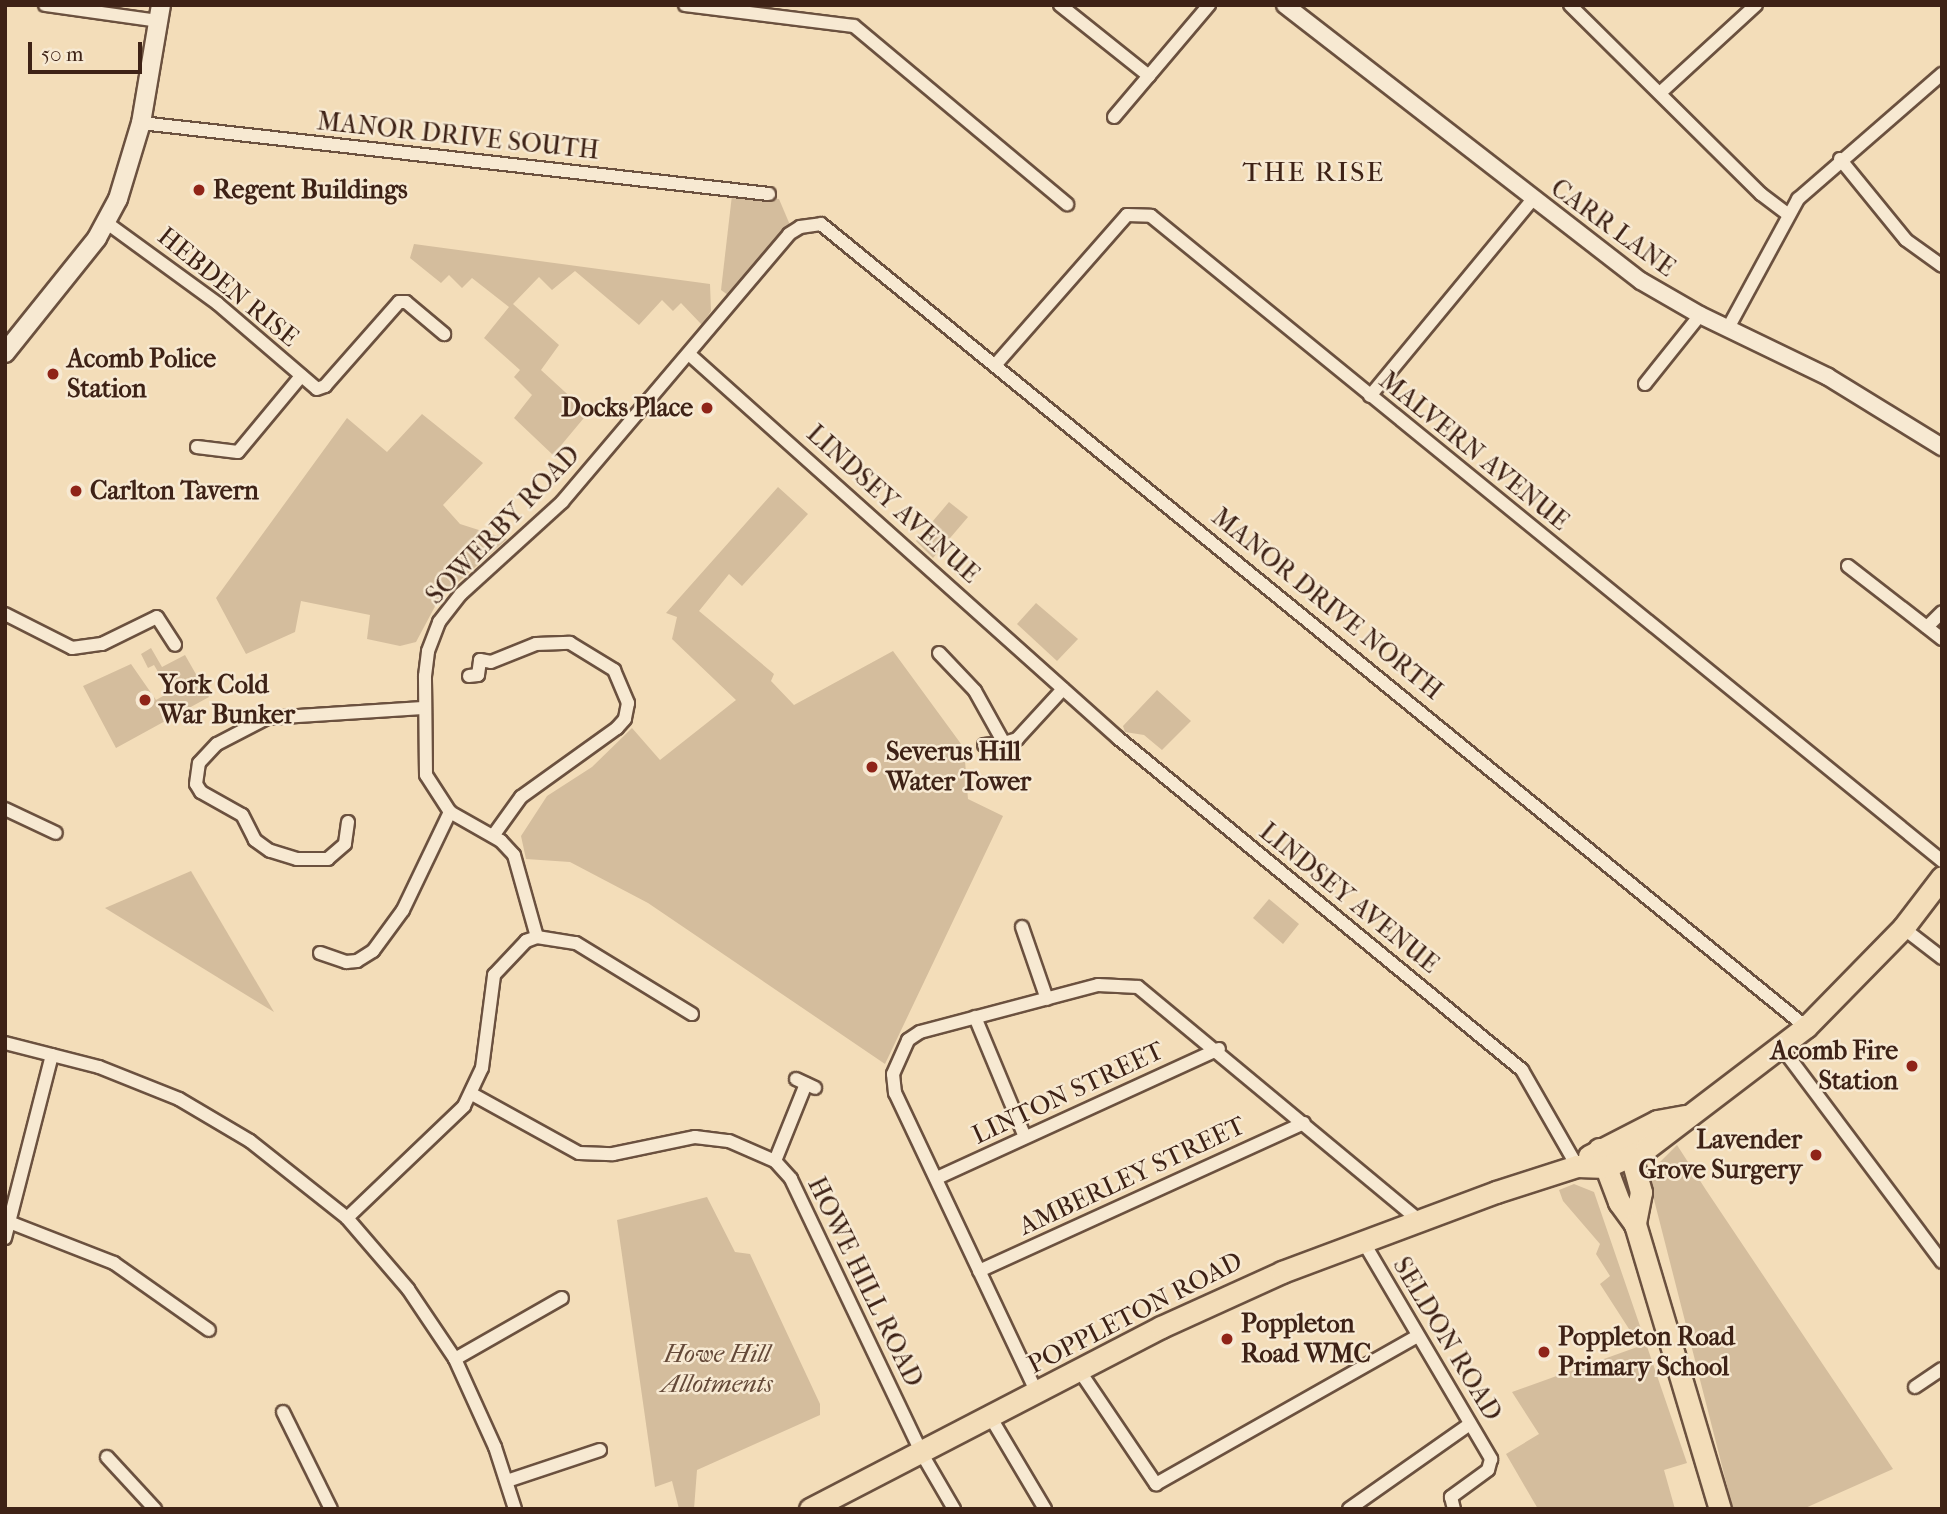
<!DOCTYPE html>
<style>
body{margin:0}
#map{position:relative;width:1947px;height:1514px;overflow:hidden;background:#f3ddb9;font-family:"IM FELL French Canon",serif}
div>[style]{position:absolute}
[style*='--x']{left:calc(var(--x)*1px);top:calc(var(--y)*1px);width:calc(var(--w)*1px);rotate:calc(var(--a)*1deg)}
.green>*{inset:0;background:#d4bd9d}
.roads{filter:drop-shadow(2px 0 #6b513f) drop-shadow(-2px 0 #6b513f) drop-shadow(0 2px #6b513f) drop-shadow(0 -2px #6b513f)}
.minor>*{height:12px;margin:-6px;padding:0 6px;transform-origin:6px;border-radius:6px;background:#f7e9d2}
.tertiary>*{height:16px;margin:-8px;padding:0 8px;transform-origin:8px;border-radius:8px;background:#f7e9d2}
.secondary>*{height:18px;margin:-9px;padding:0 9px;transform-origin:9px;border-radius:9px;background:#f7e9d2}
.primary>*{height:21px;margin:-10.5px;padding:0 10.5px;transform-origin:10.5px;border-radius:10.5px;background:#f3ddb9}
.rail>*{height:7px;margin-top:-3.5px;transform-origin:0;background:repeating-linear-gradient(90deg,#f7e9d2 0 13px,#3e2216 0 26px);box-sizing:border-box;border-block:2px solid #3e2216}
.dots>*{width:19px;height:19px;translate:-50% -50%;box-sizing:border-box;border:4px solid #f7e9d2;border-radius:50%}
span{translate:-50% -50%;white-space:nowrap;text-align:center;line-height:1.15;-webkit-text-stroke:5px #f7e9d2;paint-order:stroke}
.street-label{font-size:26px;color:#3e2216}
.poi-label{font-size:26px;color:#3e2216;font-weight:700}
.left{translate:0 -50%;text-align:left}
.right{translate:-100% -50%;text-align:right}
.park-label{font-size:26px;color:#644938;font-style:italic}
.neighbourhood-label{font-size:28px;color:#3e2216;letter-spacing:2px}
.frame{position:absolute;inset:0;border:7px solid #3e2216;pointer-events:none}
.scale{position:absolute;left:28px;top:42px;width:114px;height:32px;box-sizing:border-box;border:4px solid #3e2216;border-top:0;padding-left:9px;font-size:21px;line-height:24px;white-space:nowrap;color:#3e2216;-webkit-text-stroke:5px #f7e9d2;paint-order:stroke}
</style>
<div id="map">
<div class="green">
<div style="clip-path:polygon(732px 195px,779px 199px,790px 225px,728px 295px,721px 290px)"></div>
<div style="clip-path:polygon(414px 244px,710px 284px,711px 311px,702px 325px,681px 303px,673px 311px,662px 300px,639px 325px,575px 271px,552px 290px,539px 277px,513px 304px,559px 345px,541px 370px,588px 413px,553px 455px,514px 418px,532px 395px,514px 377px,520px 370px,484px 338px,509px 307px,472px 278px,462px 288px,449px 275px,441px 283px,410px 258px)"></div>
<div style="clip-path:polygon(422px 414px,483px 463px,443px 505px,460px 524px,507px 539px,439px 599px,416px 642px,400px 646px,367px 639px,370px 615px,301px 601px,295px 632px,246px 654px,216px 598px,347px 418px,387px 452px)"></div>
<div style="clip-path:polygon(778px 487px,808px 514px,742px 586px,729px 574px,699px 611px,774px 674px,771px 681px,794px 705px,893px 651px,964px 748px,968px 799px,1003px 816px,885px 1064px,648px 903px,570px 862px,526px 859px,521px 836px,547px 796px,592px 767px,632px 728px,660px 760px,736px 700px,672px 639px,677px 617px,666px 613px)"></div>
<div style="clip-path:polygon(949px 502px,968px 517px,933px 558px,916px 541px)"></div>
<div style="clip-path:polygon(1036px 603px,1078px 639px,1057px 661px,1017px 624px)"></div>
<div style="clip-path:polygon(151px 648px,162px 667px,185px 655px,209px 697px,116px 748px,83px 686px,131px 664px,156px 700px,170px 692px,154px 665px,148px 668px,141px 654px)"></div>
<div style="clip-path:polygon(1157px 690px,1191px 721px,1162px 750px,1144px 735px,1125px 732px,1123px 726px)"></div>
<div style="clip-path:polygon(191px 871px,274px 1012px,105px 908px)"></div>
<div style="clip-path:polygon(1269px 899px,1299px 924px,1283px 944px,1253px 918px)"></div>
<div style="clip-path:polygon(1677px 1145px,1706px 1190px,1893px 1469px,1803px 1509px,1733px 1509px,1650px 1184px,1649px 1173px)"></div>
<div style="clip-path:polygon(1574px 1184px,1594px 1192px,1687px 1463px,1664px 1470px,1675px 1509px,1538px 1509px,1506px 1454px,1539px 1434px,1512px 1392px,1640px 1346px,1600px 1284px,1610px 1276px,1596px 1254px,1600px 1244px,1563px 1201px,1559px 1190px)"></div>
<div style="clip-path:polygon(707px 1197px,735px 1252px,750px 1254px,820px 1404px,820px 1415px,697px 1470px,694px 1509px,679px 1509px,672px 1481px,655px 1487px,617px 1220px)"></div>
</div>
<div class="roads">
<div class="minor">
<div style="--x:45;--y:5;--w:115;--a:8"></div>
<div style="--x:685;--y:5;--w:170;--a:7.1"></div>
<div style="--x:854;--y:26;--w:278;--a:39.9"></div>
<div style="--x:1060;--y:5;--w:114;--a:38.6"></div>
<div style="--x:1570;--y:5;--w:269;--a:44.7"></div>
<div style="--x:1761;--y:194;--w:34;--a:37"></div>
<div style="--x:1660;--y:93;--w:130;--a:-42.5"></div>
<div style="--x:1114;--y:117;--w:147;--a:-49.7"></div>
<div style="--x:141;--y:123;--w:632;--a:6.45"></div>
<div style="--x:1840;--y:159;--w:104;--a:50.8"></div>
<div style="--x:1906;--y:240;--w:44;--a:35.8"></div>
<div style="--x:107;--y:223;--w:137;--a:36.1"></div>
<div style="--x:218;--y:304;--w:130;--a:40.6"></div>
<div style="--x:317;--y:389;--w:9;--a:-21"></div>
<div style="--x:325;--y:386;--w:112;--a:-48.6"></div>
<div style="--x:399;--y:302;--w:7;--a:0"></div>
<div style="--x:406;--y:302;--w:50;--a:40.1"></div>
<div style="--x:1728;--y:328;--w:147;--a:-61.5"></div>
<div style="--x:1798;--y:199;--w:191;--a:-41"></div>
<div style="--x:690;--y:355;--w:574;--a:41.82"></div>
<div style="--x:1118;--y:738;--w:523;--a:39.41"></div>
<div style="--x:1522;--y:1070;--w:111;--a:60.2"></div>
<div style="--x:997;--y:363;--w:197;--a:-48.7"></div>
<div style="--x:1127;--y:215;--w:24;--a:2"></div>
<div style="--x:1151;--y:216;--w:1021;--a:39.19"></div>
<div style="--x:1645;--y:384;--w:88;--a:-51.4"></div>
<div style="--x:1370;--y:396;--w:254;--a:-50.4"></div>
<div style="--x:197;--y:447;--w:41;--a:7"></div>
<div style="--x:238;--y:452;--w:99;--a:-50.3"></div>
<div style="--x:1848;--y:566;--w:119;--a:37.8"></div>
<div style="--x:5;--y:614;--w:75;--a:26.9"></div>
<div style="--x:72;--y:648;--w:30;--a:-8"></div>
<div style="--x:102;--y:644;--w:61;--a:-26.1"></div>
<div style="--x:157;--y:617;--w:33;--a:57"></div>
<div style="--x:1927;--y:627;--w:21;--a:-45"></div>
<div style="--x:939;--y:653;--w:52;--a:46.5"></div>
<div style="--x:975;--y:691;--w:60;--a:60.9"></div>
<div style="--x:1004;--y:743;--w:14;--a:-17"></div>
<div style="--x:1017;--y:739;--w:68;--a:-47.4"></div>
<div style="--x:469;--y:676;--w:9;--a:-6"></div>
<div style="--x:478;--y:675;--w:15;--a:-82"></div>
<div style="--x:480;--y:660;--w:11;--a:10"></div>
<div style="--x:491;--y:662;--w:48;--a:-21.8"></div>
<div style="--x:536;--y:644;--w:34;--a:-2"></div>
<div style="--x:570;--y:643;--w:52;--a:31.5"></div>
<div style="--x:614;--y:670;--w:36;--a:67"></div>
<div style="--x:628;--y:703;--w:16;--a:101"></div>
<div style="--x:625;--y:719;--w:12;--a:132"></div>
<div style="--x:617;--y:728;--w:118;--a:144.3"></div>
<div style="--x:521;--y:797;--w:48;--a:125.7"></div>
<div style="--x:984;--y:745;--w:20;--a:-6"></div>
<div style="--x:5;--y:809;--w:56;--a:25.2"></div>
<div style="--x:348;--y:822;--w:22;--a:98"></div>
<div style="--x:345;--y:844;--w:23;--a:139"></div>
<div style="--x:328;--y:859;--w:31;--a:180"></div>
<div style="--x:297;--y:859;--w:28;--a:-163"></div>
<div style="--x:270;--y:851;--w:19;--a:-144"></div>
<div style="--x:255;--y:840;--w:28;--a:-117"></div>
<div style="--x:242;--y:815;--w:47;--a:-150.7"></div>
<div style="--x:201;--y:792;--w:9;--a:-122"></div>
<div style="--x:196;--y:784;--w:21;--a:-82"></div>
<div style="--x:199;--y:763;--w:26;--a:-47"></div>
<div style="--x:217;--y:744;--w:56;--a:-27.5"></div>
<div style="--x:267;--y:718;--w:156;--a:-3.7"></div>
<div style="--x:1022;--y:927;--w:76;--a:70.9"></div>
<div style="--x:1903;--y:928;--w:49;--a:37.6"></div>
<div style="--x:537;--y:937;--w:85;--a:-105.7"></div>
<div style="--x:514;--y:855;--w:19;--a:-133"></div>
<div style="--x:501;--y:841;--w:59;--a:-150.4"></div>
<div style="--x:450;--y:812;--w:44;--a:-123"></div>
<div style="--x:426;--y:775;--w:99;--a:-90.6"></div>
<div style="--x:425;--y:676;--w:25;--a:-83"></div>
<div style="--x:428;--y:651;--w:31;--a:-69"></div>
<div style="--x:439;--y:622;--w:36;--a:-52"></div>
<div style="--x:461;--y:594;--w:137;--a:-42.3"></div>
<div style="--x:562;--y:502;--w:351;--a:-49.7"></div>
<div style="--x:789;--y:234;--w:13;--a:-32"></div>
<div style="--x:800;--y:227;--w:21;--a:-8"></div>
<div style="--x:821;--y:224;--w:1271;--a:39.19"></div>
<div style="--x:320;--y:953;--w:28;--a:19"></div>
<div style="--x:346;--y:962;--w:11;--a:-5"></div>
<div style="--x:357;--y:961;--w:19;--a:-32"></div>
<div style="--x:373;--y:951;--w:51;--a:-53.8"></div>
<div style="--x:403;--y:910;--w:109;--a:-64.4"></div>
<div style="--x:975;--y:1017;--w:130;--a:67.4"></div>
<div style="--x:5;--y:1043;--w:97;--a:14.3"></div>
<div style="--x:99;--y:1067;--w:86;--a:21.8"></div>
<div style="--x:179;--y:1099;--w:82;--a:30.6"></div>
<div style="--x:250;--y:1141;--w:124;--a:38.4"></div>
<div style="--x:347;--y:1218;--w:94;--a:49.3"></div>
<div style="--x:408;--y:1289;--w:84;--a:56.1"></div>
<div style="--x:455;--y:1359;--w:97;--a:65.6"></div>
<div style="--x:495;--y:1447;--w:65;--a:72.1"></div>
<div style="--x:1782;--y:1048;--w:267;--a:53.2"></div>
<div style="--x:796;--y:1079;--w:21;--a:25"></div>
<div style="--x:472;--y:1094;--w:122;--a:28.9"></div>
<div style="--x:579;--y:1153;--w:34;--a:2"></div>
<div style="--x:613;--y:1154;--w:84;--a:-11.7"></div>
<div style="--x:695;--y:1137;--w:34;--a:7"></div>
<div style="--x:729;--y:1141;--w:50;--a:23.5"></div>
<div style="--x:775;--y:1161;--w:24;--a:48"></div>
<div style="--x:791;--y:1179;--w:305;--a:64.5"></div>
<div style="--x:922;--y:1454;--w:64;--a:59.8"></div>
<div style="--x:775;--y:1161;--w:83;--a:-68.1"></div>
<div style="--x:937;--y:1178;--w:310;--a:-24.6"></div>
<div style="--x:347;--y:1218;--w:162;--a:-43.7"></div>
<div style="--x:464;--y:1106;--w:42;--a:-64.7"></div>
<div style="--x:482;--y:1068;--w:94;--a:-82.6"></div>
<div style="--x:494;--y:975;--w:47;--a:-46.7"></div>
<div style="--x:526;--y:941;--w:12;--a:-20"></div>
<div style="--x:537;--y:937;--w:39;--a:9"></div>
<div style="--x:576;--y:943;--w:136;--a:31.5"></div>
<div style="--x:9;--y:1222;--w:113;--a:21.3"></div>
<div style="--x:114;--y:1263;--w:116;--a:35.2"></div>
<div style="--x:5;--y:1238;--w:189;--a:-75.6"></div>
<div style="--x:1364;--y:1243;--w:251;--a:59.5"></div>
<div style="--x:1491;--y:1459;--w:11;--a:105"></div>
<div style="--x:1488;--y:1470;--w:46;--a:143.9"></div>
<div style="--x:1451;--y:1497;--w:12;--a:76"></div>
<div style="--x:979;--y:1271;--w:357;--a:-24.5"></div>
<div style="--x:455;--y:1359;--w:123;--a:-29.7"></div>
<div style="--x:1079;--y:1370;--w:138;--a:56"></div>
<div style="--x:1156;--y:1484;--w:299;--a:-29.5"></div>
<div style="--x:1915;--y:1387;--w:32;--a:-34"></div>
<div style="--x:1037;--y:1393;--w:332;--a:-115.3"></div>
<div style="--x:895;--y:1093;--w:19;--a:-96"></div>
<div style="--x:893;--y:1074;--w:37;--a:-66"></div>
<div style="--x:908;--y:1040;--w:14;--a:-34"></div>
<div style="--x:920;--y:1032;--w:184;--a:-14.8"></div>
<div style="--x:1098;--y:985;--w:40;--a:2.9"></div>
<div style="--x:1138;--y:987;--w:366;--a:39.7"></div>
<div style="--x:283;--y:1412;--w:108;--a:63.7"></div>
<div style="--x:991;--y:1418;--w:106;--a:59.3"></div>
<div style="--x:107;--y:1457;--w:71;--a:47.3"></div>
<div style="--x:507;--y:1481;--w:98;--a:-18.4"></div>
<div style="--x:1349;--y:1509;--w:148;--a:-35.1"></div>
</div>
<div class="tertiary">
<div style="--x:1285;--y:5;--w:450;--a:37.8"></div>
<div style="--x:1641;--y:281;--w:68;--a:30"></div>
<div style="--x:1700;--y:315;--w:142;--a:25.8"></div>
<div style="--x:1828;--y:377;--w:134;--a:31.6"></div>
</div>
<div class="secondary">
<div style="--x:5;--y:353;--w:147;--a:-51.3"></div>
<div style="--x:97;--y:238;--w:44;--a:-61.7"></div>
<div style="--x:118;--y:199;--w:79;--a:-73.2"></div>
<div style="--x:141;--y:123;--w:120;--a:-80.4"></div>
</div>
<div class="primary">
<div style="--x:1628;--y:1145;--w:49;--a:74.5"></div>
<div style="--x:1641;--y:1192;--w:33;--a:101"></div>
<div style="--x:1599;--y:1149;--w:57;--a:69.3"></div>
<div style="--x:1619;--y:1202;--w:27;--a:54"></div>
<div style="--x:1635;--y:1224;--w:297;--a:73.4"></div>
<div style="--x:1589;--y:1156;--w:76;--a:-27.2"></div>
<div style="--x:1657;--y:1121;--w:28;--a:-10"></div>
<div style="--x:810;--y:1509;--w:395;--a:-27.4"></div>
<div style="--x:1161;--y:1327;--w:133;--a:-24.4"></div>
<div style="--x:1282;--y:1272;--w:228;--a:-20.5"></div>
<div style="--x:1496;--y:1192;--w:85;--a:-17.8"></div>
<div style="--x:1577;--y:1166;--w:29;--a:2"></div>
<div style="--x:1606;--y:1167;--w:45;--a:-24.9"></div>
<div style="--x:1647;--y:1148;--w:200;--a:-37.3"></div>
<div style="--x:1806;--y:1027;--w:139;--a:-45.6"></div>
<div style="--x:1903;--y:928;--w:64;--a:-52.6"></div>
</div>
</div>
<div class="rail">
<div style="--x:1941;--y:1509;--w:1;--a:0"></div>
</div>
<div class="dots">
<div style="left:199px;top:190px;background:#8f2418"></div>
<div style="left:53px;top:374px;background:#8f2418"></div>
<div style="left:707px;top:408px;background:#8f2418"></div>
<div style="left:76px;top:491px;background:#8f2418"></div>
<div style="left:145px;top:700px;background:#8f2418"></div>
<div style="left:872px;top:767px;background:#8f2418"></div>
<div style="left:1912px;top:1066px;background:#8f2418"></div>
<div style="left:1816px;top:1155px;background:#8f2418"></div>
<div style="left:1227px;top:1339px;background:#8f2418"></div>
<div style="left:1544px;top:1352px;background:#8f2418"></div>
</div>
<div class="street-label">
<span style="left:458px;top:136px;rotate:6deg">MANOR DRIVE SOUTH</span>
<span style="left:1613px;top:228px;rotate:36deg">CARR LANE</span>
<span style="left:228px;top:287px;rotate:39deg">HEBDEN RISE</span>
<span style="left:1474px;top:451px;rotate:39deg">MALVERN AVENUE</span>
<span style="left:893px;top:504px;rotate:42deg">LINDSEY AVENUE</span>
<span style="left:503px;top:525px;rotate:-46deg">SOWERBY ROAD</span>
<span style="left:1327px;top:604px;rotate:39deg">MANOR DRIVE NORTH</span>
<span style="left:1349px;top:898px;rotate:39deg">LINDSEY AVENUE</span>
<span style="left:1068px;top:1093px;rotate:-25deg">LINTON STREET</span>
<span style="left:1132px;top:1176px;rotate:-25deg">AMBERLEY STREET</span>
<span style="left:865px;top:1282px;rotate:64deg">HOWE HILL ROAD</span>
<span style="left:1135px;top:1313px;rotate:-27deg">POPPLETON ROAD</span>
<span style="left:1447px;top:1339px;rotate:59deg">SELDON ROAD</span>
</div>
<div class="poi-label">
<span class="left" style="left:213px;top:190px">Regent Buildings</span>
<span class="left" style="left:67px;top:374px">Acomb Police<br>Station</span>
<span class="right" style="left:693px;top:408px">Docks Place</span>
<span class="left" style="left:90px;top:491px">Carlton Tavern</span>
<span class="left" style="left:159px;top:700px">York Cold<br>War Bunker</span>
<span class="left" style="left:886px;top:767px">Severus Hill<br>Water Tower</span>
<span class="right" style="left:1898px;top:1066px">Acomb Fire<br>Station</span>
<span class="right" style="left:1802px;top:1155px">Lavender<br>Grove Surgery</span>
<span class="left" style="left:1241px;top:1339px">Poppleton<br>Road WMC</span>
<span class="left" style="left:1558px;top:1352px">Poppleton Road<br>Primary School</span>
</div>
<div class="park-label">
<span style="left:717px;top:1369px">Howe Hill<br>Allotments</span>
</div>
<div class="neighbourhood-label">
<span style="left:1314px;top:172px">THE RISE</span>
</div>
<div class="frame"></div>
<div class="scale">50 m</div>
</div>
